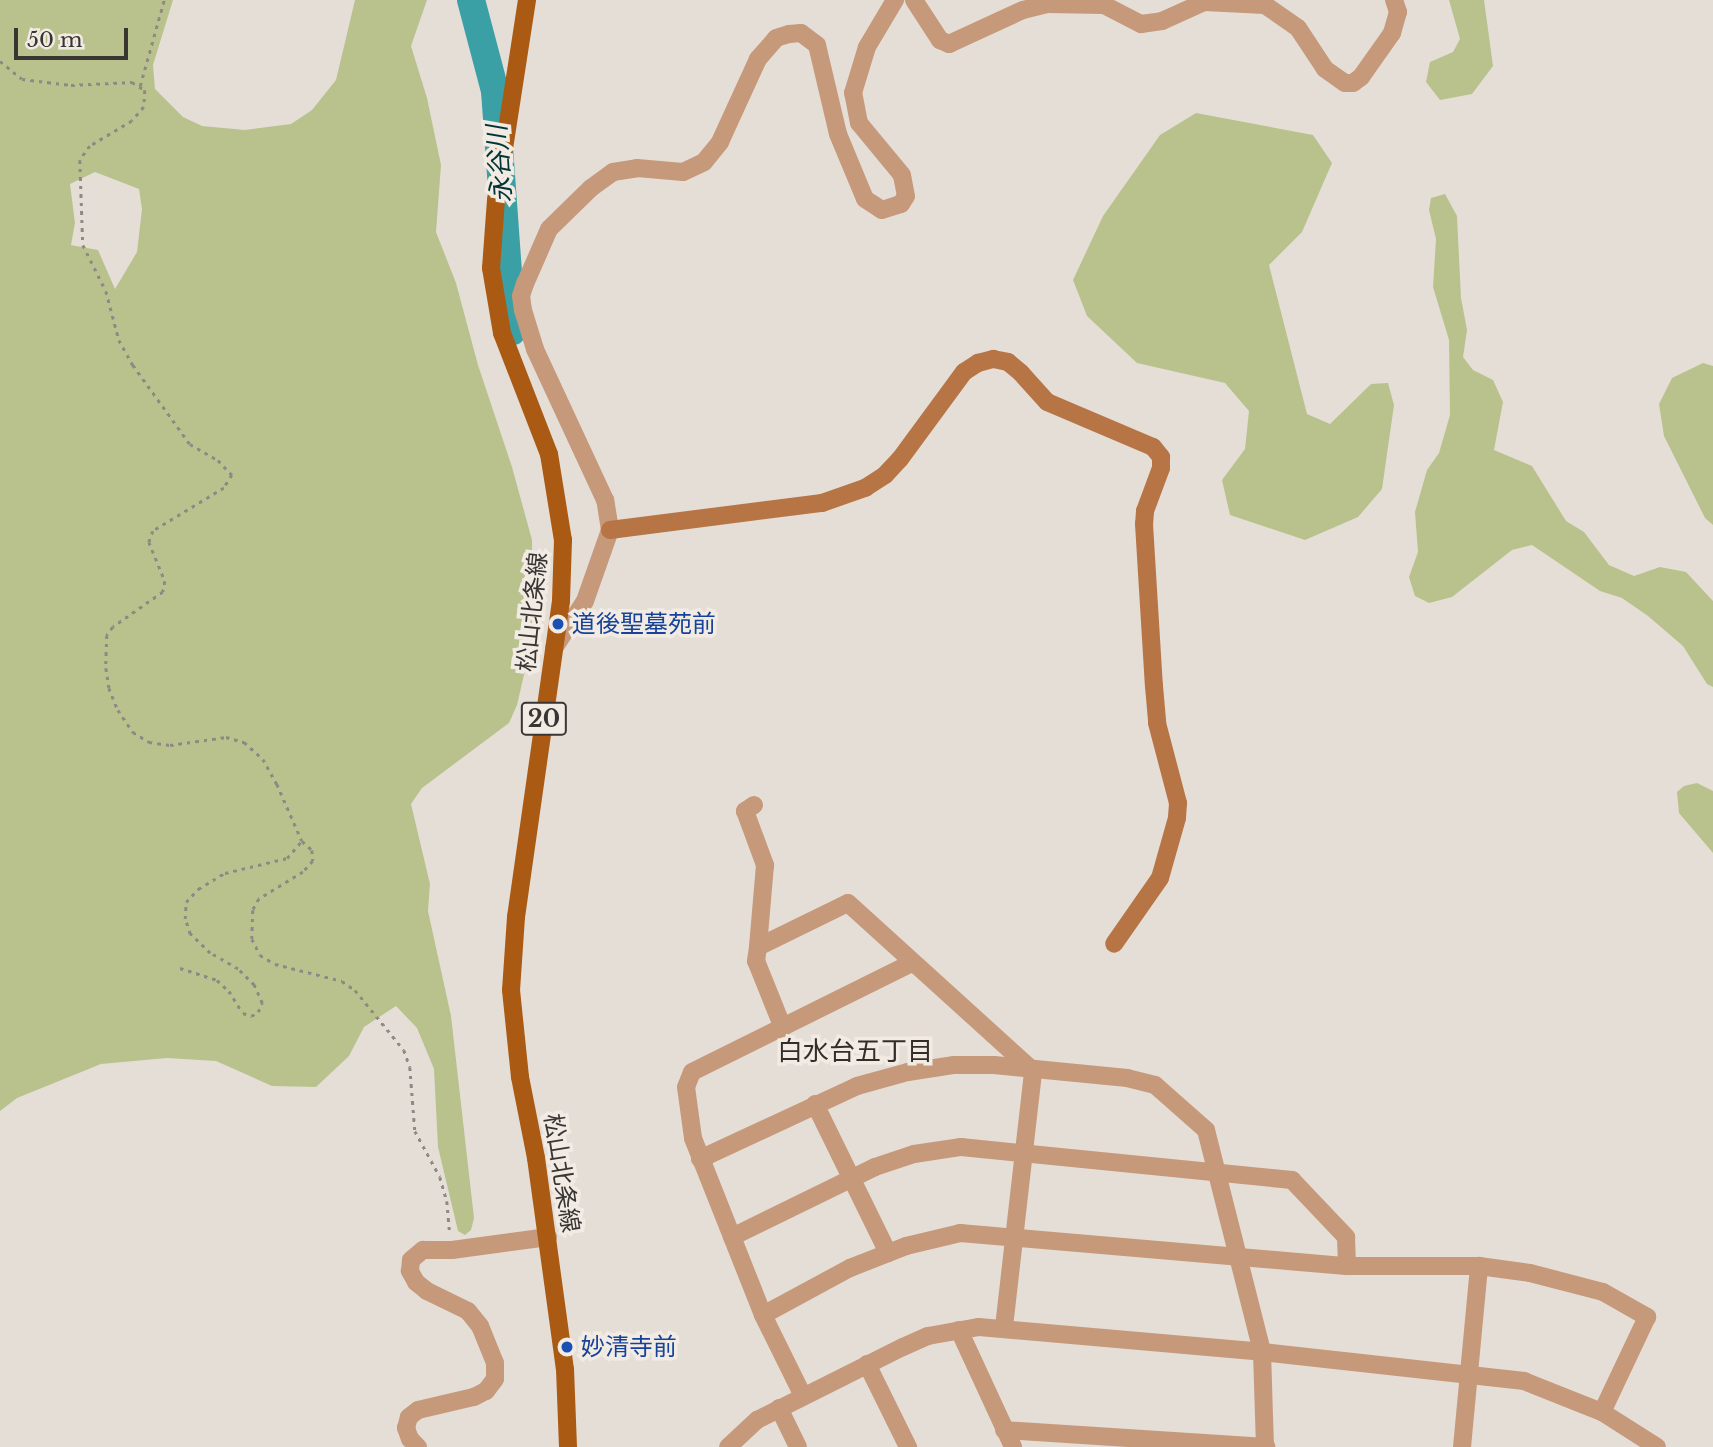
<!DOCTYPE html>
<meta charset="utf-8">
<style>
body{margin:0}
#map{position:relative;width:1713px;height:1447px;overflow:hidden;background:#e5ded7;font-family:"Libre Baskerville","Noto Sans JP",serif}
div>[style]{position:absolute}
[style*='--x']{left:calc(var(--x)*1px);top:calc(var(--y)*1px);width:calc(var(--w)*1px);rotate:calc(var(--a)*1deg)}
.green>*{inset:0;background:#b9c28d}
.river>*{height:28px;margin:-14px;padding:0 14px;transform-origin:14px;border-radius:14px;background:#3aa0a5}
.path>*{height:2.5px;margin-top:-1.25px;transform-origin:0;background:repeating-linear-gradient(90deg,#8e8984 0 3.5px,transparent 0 8.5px)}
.street>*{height:18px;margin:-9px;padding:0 9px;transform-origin:9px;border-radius:9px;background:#c6997b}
.secondary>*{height:18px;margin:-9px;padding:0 9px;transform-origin:9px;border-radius:9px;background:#b77546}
.primary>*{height:18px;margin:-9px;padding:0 9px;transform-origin:9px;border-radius:9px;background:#aa5a12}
.dots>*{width:19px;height:19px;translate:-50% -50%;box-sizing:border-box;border:4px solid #f2ebe4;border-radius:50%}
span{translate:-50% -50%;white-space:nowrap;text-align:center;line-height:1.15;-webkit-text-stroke:7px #f2ebe4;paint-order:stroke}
.shield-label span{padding:2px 5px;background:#f2ebe4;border:2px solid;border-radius:5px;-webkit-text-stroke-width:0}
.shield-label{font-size:23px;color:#383533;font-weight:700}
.street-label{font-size:24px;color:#383533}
.transit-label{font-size:24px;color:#164399}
.left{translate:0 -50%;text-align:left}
.water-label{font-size:26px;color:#023336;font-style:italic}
.neighbourhood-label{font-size:26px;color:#332d28}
.scale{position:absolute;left:14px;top:28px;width:114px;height:32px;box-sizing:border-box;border:4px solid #383533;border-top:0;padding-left:9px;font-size:21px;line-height:24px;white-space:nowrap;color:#383533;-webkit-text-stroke:5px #f2ebe4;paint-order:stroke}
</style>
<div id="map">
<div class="green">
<div style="clip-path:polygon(evenodd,0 0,173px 0,153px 65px,155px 89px,183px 117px,202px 126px,245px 130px,291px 124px,312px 110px,336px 80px,355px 0,427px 0,411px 46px,427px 98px,441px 165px,436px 232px,456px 283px,478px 365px,512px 467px,532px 540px,532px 640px,517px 705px,509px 723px,422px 788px,411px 804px,430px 884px,428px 911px,451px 1016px,474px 1218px,471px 1230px,465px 1235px,458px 1231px,438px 1147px,434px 1069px,417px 1028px,396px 1006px,364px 1027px,349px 1056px,316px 1087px,272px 1086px,216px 1061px,167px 1058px,101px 1064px,17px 1098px,0 1111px,0 0,95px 172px,139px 189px,142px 209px,137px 252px,115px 289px,98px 250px,71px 245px,75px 223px,70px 184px,95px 172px)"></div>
<div style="clip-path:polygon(1449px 0,1484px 0,1493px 66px,1472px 94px,1440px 100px,1426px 82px,1430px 62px,1453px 52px,1460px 39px)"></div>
<div style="clip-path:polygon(1196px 113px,1313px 135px,1332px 163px,1302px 232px,1269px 265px,1307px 414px,1330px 424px,1371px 384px,1388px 383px,1394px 405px,1382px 489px,1358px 517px,1305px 540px,1230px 515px,1222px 480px,1245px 449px,1249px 411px,1225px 383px,1137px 363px,1087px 316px,1073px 280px,1103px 216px,1160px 135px)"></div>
<div style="clip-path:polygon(1445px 194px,1457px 216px,1461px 298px,1467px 330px,1463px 357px,1473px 370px,1493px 380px,1503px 402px,1494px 450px,1532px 466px,1566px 521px,1584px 532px,1609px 565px,1634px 576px,1660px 567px,1686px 572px,1713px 601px,1713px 687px,1707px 684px,1683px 646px,1648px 616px,1622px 598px,1600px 591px,1532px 545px,1512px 550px,1452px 597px,1429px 603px,1415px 596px,1409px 577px,1418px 552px,1415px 512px,1427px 470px,1439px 453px,1450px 415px,1449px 340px,1433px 287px,1436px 239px,1429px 210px,1431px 198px)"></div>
<div style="clip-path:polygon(1703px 363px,1713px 366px,1713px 525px,1705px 518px,1664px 436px,1659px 404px,1672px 378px)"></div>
<div style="clip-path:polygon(1697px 783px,1713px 791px,1713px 853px,1679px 813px,1677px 792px,1684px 786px)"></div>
</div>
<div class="river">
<div style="--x:471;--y:0;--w:94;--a:75.2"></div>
<div style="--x:495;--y:91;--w:241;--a:85.9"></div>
</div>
<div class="path">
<div style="--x:0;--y:61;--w:28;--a:39"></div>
<div style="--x:22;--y:79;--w:49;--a:7"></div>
<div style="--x:71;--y:85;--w:61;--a:-2.8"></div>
<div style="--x:132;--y:82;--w:15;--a:32"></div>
<div style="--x:145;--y:90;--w:17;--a:93"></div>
<div style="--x:144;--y:107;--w:18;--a:131"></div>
<div style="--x:132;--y:121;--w:49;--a:149.2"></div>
<div style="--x:90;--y:146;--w:17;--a:126"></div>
<div style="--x:80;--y:160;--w:85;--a:88"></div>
<div style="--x:83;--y:245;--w:51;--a:63.4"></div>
<div style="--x:106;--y:291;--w:51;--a:75.1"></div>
<div style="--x:119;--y:340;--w:29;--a:61"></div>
<div style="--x:133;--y:365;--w:97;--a:54.2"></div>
<div style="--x:190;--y:444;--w:32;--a:30"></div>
<div style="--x:218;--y:460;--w:21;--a:47"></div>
<div style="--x:232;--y:475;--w:15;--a:122"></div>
<div style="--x:224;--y:488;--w:83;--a:148.8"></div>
<div style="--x:153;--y:531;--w:12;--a:110"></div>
<div style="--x:149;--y:542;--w:42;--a:67.7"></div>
<div style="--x:165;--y:581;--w:11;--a:100"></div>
<div style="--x:163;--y:592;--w:61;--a:145"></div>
<div style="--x:113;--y:627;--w:10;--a:127"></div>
<div style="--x:107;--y:635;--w:33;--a:92"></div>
<div style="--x:106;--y:668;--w:20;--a:81"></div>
<div style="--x:109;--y:688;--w:24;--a:68"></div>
<div style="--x:118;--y:710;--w:27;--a:56"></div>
<div style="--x:133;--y:732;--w:19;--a:32"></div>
<div style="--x:149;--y:742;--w:21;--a:8"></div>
<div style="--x:170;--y:745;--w:57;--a:-8.1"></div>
<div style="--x:226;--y:737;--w:19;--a:16"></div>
<div style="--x:244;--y:742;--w:25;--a:42"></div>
<div style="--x:263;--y:759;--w:29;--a:61"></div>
<div style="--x:277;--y:784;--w:62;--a:66.3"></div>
<div style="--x:302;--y:841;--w:13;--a:42"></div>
<div style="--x:312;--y:850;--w:11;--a:85"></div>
<div style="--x:313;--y:861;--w:15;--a:132"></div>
<div style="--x:303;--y:872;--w:52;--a:148.5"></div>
<div style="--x:259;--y:899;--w:13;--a:119"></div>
<div style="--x:253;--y:910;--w:29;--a:92"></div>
<div style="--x:252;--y:939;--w:18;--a:63"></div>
<div style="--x:260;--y:955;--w:17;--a:31"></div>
<div style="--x:275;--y:964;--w:69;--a:14.2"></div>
<div style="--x:342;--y:981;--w:16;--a:35"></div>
<div style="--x:355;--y:990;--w:77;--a:50.8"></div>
<div style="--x:404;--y:1050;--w:18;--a:71"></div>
<div style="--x:410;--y:1067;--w:64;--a:85.5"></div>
<div style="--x:415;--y:1131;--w:52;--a:61.5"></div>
<div style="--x:440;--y:1177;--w:25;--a:74"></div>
<div style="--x:447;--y:1201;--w:32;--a:85"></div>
<div style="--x:140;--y:86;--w:89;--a:-74.4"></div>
<div style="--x:180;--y:968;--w:39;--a:18"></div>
<div style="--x:217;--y:980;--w:16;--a:43"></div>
<div style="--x:229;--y:991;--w:26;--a:58"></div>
<div style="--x:243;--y:1013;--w:9;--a:21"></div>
<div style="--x:251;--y:1016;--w:8;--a:-30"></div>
<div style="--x:258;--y:1012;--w:10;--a:-66"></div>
<div style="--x:262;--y:1003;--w:20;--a:-114"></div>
<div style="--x:254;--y:985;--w:23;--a:-135"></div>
<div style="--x:238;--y:969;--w:32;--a:-150"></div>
<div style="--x:210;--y:953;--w:28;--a:-136"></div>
<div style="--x:190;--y:934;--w:16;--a:-108"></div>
<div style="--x:185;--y:919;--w:17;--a:-87"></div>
<div style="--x:186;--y:902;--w:18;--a:-47"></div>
<div style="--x:198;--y:889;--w:31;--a:-31"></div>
<div style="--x:225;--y:873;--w:64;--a:-13.6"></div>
<div style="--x:287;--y:858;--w:23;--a:-49"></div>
</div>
<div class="street">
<div style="--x:914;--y:0;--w:48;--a:57"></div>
<div style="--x:940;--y:40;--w:10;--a:24"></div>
<div style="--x:949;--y:44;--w:81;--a:-24.7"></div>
<div style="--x:1023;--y:10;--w:25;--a:-14"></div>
<div style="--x:1047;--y:4;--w:57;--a:1"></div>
<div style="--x:1104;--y:5;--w:42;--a:27.2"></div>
<div style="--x:1141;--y:24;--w:21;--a:-8"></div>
<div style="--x:1162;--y:21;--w:46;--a:-24.3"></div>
<div style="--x:1204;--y:2;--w:61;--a:2.8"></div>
<div style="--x:1265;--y:5;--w:40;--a:34.9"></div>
<div style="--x:1298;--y:28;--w:49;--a:56.6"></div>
<div style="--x:1325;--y:69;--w:24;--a:35"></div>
<div style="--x:1345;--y:83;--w:8;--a:0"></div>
<div style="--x:1353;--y:83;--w:10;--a:-37"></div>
<div style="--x:1361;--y:77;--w:54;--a:-54.8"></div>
<div style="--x:1392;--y:33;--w:22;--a:-74"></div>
<div style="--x:1398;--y:12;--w:13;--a:-108"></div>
<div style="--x:554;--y:648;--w:56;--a:-56.6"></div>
<div style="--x:585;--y:601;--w:75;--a:-70.6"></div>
<div style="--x:610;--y:530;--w:30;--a:-99"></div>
<div style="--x:605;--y:500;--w:166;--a:-114.9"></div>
<div style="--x:535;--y:349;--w:41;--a:-107.1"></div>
<div style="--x:523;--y:310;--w:14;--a:-98"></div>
<div style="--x:521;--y:296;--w:13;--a:-72"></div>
<div style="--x:525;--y:284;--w:60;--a:-66.4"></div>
<div style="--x:549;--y:229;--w:59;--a:-44.3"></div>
<div style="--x:591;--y:188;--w:27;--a:-36"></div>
<div style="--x:613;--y:172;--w:24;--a:-9"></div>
<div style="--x:637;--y:168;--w:46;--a:5"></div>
<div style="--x:683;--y:172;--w:23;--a:-25"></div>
<div style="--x:704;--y:162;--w:26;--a:-51"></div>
<div style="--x:720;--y:142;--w:91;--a:-65.4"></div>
<div style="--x:758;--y:59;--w:28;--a:-49"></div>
<div style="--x:776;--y:38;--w:14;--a:-17"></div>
<div style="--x:789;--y:34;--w:12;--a:-5"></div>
<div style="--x:801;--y:33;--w:20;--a:37"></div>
<div style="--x:817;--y:45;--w:91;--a:76.7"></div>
<div style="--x:838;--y:134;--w:70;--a:67.4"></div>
<div style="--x:865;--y:199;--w:20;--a:33"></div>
<div style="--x:882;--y:210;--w:20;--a:-18"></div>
<div style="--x:901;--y:204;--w:9;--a:-58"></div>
<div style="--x:906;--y:196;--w:21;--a:-101"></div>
<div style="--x:902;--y:175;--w:67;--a:-129.6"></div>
<div style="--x:859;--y:123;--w:31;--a:-101"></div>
<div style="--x:853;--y:93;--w:48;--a:-73.1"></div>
<div style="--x:867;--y:47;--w:55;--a:-59.2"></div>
<div style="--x:754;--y:805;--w:11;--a:146"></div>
<div style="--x:745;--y:811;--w:58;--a:69.7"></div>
<div style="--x:765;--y:865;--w:82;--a:94.9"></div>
<div style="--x:783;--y:1028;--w:72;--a:-111.9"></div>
<div style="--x:756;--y:961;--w:14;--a:-82"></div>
<div style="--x:758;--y:947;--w:100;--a:-26.1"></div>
<div style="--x:848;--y:903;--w:250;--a:42.2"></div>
<div style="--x:815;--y:1104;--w:166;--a:63.9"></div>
<div style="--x:700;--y:1159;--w:173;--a:-24.9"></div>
<div style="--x:857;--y:1086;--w:53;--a:-15.4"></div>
<div style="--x:908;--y:1072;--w:47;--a:-8.7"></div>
<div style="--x:954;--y:1065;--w:40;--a:0"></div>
<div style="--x:994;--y:1065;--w:134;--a:5.6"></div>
<div style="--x:1127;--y:1078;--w:29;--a:14"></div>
<div style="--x:1155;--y:1085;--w:68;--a:41.4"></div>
<div style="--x:1206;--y:1130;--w:229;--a:75.8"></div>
<div style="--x:1262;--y:1352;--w:95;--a:88.2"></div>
<div style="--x:732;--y:1237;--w:159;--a:-26.1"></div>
<div style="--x:875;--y:1167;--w:41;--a:-18.4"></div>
<div style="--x:914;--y:1154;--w:48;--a:-8.5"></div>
<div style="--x:961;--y:1147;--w:333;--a:5.7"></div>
<div style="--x:1292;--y:1180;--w:79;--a:46.5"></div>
<div style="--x:1346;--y:1237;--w:29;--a:88"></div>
<div style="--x:763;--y:1315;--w:99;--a:-28.4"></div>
<div style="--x:850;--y:1268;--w:60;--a:-21.4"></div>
<div style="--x:906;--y:1246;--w:56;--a:-13.5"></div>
<div style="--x:960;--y:1233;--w:388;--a:4.9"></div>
<div style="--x:1347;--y:1266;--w:132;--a:0"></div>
<div style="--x:1479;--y:1266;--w:51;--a:7.8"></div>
<div style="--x:1530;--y:1273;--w:75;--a:14.6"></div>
<div style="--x:1603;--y:1292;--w:51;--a:29.6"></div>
<div style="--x:1647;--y:1317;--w:105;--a:115.3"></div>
<div style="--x:1004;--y:1327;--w:258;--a:-83.5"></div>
<div style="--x:959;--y:1330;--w:129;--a:65.2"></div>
<div style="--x:867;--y:1364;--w:93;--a:63.7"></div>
<div style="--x:803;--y:1396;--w:90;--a:-116.3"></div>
<div style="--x:763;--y:1315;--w:190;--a:-111.6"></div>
<div style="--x:693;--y:1138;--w:51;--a:-97.8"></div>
<div style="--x:686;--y:1087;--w:16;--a:-68"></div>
<div style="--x:692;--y:1072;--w:246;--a:-26.4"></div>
<div style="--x:779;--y:1408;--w:43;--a:64"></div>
<div style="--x:1004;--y:1430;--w:263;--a:3.7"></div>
<div style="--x:418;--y:1447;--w:11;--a:-135"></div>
<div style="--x:410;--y:1439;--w:12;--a:-110"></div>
<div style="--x:406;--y:1428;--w:11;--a:-75"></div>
<div style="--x:409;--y:1417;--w:11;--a:-38"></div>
<div style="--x:418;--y:1410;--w:57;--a:-13.1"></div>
<div style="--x:474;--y:1397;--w:13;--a:-27"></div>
<div style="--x:486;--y:1391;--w:15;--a:-53"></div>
<div style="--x:495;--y:1379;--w:16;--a:-90"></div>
<div style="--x:495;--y:1363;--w:40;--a:-112"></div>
<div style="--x:480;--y:1326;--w:19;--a:-129"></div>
<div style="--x:468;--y:1311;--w:46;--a:-154"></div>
<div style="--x:427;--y:1291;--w:14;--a:-141"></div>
<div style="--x:416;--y:1282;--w:13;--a:-119"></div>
<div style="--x:410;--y:1271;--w:11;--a:-85"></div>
<div style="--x:411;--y:1260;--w:16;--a:-40"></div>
<div style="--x:423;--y:1250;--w:29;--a:0"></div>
<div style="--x:452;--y:1250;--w:97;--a:-7.7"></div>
<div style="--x:728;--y:1447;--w:40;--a:-43"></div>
<div style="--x:757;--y:1420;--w:163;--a:-26.6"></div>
<div style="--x:903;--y:1347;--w:27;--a:-24"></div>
<div style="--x:928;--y:1336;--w:52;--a:-10"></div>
<div style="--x:979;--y:1327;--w:284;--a:5"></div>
<div style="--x:1262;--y:1352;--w:264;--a:6.3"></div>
<div style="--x:1524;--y:1381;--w:84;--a:21.7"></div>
<div style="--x:1602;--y:1412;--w:65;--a:32.5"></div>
<div style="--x:1462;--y:1447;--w:182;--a:-84.6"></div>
</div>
<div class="secondary">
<div style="--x:610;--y:530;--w:214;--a:-7.3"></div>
<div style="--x:822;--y:503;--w:46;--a:-19.2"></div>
<div style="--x:865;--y:488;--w:24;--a:-33"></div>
<div style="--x:885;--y:475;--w:22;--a:-47"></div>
<div style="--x:900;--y:459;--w:108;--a:-53.7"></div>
<div style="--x:964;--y:372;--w:17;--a:-33"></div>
<div style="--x:978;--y:363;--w:16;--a:-15"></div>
<div style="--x:993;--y:359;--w:15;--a:11"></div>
<div style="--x:1008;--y:362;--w:17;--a:40"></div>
<div style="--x:1021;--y:373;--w:39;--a:48"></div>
<div style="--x:1047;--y:402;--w:115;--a:23"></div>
<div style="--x:1153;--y:447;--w:13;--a:51"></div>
<div style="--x:1161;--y:457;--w:11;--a:90"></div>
<div style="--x:1161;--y:468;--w:46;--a:110.4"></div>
<div style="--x:1145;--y:511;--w:13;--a:94"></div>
<div style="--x:1144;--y:524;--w:162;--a:86.5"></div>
<div style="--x:1154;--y:686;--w:37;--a:85"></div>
<div style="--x:1157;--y:723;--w:83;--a:75.3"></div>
<div style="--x:1178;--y:803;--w:15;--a:94"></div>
<div style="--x:1177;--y:818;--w:62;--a:105.8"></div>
<div style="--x:1160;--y:878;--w:80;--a:124.9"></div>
</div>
<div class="primary">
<div style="--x:527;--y:0;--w:202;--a:98.8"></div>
<div style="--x:496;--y:200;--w:68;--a:94.2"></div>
<div style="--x:491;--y:268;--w:66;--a:80.4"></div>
<div style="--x:502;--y:333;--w:130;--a:68.8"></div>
<div style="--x:549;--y:454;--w:87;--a:80.8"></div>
<div style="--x:563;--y:540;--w:61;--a:91.9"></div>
<div style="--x:561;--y:601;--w:319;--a:98.1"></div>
<div style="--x:516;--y:917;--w:73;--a:93.9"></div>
<div style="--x:511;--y:990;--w:87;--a:84.1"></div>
<div style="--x:520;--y:1077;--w:83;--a:78.8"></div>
<div style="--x:536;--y:1158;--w:213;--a:82.2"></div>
<div style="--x:565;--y:1369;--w:78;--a:87.8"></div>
</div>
<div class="dots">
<div style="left:558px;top:624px;background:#1a4fb4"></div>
<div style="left:567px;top:1347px;background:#1a4fb4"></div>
</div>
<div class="shield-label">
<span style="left:544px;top:719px">20</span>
</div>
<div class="street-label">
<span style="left:532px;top:612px;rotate:-84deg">松山北条線</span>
<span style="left:562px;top:1173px;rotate:81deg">松山北条線</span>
</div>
<div class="transit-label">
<span class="left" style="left:572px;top:624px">道後聖墓苑前</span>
<span class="left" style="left:581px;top:1347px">妙清寺前</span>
</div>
<div class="water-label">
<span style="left:500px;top:164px;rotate:-94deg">永谷川</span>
</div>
<div class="neighbourhood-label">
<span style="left:855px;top:1052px">白水台五丁目</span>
</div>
<div class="scale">50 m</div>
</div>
